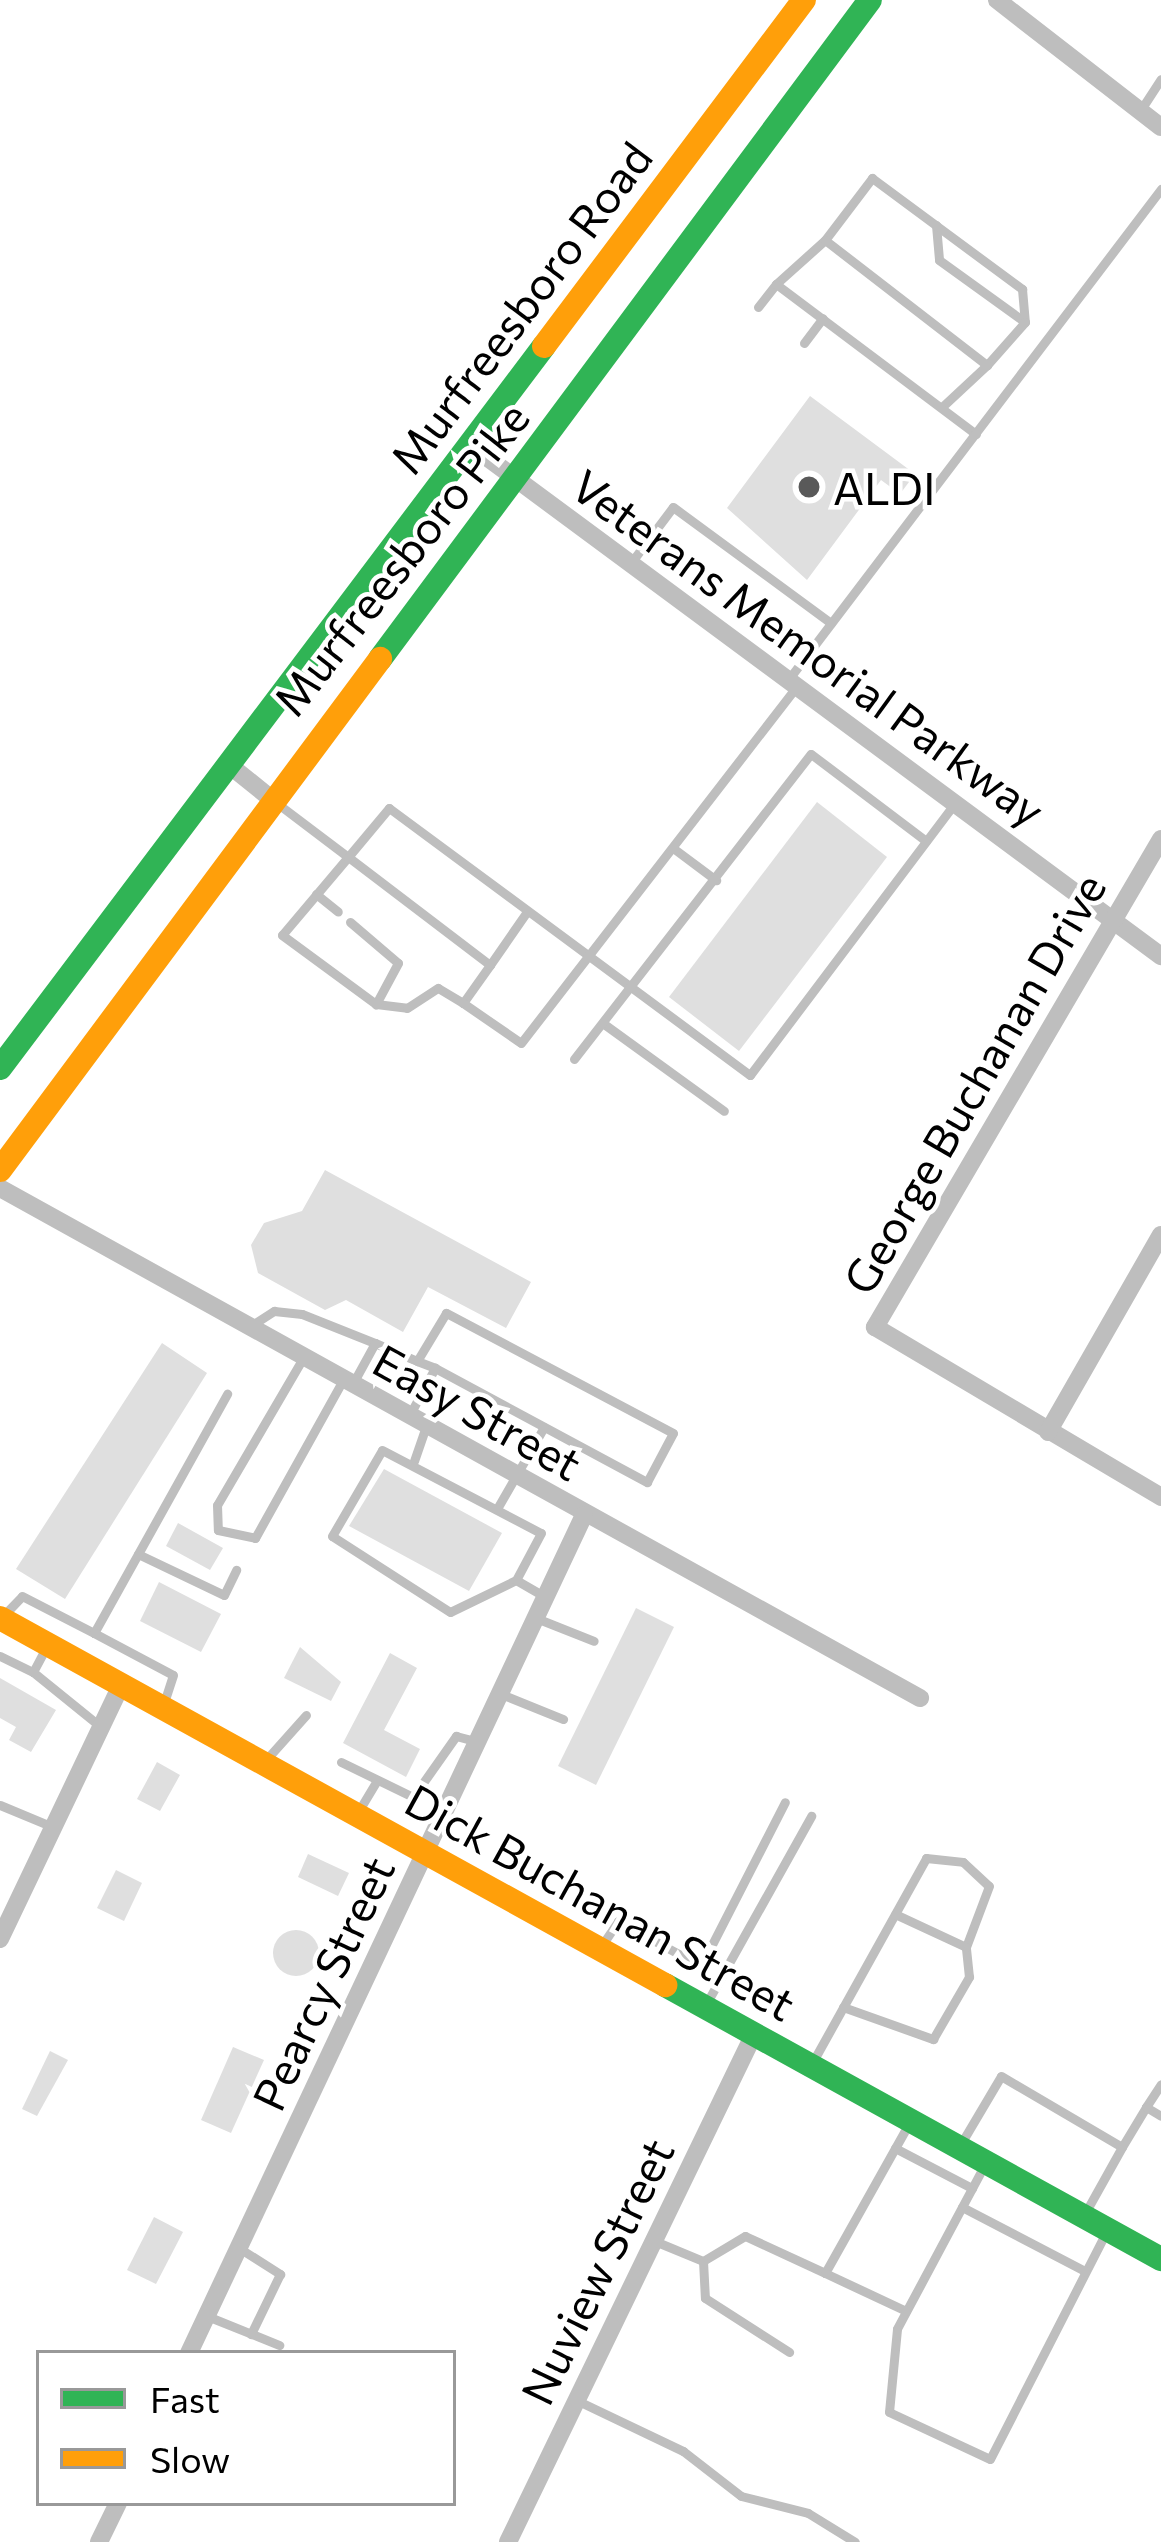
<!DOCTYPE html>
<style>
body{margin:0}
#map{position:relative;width:1161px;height:2542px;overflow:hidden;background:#fff;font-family:Commissioner,sans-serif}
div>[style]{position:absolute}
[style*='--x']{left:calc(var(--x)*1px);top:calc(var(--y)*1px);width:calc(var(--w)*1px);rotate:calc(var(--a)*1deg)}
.building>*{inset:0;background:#dfdfdf}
.round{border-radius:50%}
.lane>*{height:9px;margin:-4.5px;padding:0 4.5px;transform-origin:4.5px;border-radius:4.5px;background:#bebebe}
.street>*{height:18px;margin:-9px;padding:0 9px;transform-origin:9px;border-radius:9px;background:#bebebe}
.fast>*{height:24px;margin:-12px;padding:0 12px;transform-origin:12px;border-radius:12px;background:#30b455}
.slow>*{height:24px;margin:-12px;padding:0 12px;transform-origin:12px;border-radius:12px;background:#ff9f0a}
.dots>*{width:33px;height:33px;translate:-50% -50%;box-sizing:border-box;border:6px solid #fff;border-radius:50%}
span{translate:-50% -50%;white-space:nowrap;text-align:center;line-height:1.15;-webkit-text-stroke:9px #fff;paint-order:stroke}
.street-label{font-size:45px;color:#000}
.poi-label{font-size:45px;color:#000}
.left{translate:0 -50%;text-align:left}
.legend{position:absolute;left:36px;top:2350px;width:420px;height:156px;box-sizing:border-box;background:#fff;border:3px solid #999;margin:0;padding:15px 21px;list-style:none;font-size:36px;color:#000}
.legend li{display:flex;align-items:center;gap:24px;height:60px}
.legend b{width:60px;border:3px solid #999}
</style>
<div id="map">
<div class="building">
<div style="clip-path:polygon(810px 396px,915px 474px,900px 494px,881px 480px,807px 580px,727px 508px)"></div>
<div style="clip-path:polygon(817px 802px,887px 857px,739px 1051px,669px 997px)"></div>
<div style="clip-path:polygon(325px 1170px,531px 1282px,506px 1328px,428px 1287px,403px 1332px,346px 1300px,325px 1310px,258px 1273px,251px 1245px,264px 1223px,302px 1211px)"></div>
<div style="clip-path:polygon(162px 1343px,207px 1373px,65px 1599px,16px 1569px)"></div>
<div style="clip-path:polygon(384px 1469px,502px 1533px,469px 1591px,349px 1526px)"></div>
<div style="clip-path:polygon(178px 1523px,223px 1548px,210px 1570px,166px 1546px)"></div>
<div style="clip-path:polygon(159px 1582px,221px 1614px,201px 1652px,140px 1621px)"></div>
<div style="clip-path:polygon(636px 1608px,674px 1627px,596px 1785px,558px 1766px)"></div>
<div style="clip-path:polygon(300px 1647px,341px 1682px,331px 1701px,284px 1678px)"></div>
<div style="clip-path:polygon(390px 1653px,417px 1668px,384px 1730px,420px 1749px,406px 1777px,343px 1743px)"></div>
<div style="clip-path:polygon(0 1678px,56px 1710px,31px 1752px,9px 1740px,16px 1727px,0 1718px)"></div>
<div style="clip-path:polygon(157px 1762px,180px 1775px,160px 1811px,137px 1799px)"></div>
<div style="clip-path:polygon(308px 1854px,349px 1873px,338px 1896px,298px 1877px)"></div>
<div style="clip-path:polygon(116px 1870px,142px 1883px,124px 1921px,97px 1908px)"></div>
<div class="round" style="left:273px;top:1930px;width:46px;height:46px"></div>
<div style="clip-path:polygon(233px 2047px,264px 2060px,231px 2133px,201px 2120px)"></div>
<div style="clip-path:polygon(50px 2051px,68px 2060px,37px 2116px,22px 2109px)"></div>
<div style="clip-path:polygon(154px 2217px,183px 2232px,156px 2284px,127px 2270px)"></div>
</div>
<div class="lane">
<div style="--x:1140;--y:111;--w:38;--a:-57"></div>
<div style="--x:936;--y:225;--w:35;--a:85"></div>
<div style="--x:939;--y:260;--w:106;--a:35.8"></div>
<div style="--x:825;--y:240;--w:78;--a:-52.8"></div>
<div style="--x:872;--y:178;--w:187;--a:36.5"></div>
<div style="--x:1022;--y:289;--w:33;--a:85"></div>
<div style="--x:1025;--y:322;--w:57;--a:131.5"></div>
<div style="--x:776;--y:284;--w:66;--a:-41.9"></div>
<div style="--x:825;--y:240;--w:205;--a:37.7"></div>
<div style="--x:987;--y:365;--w:62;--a:137"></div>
<div style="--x:758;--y:307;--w:29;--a:-52"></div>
<div style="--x:776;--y:284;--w:250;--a:36.9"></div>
<div style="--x:804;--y:343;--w:31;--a:-53"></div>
<div style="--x:630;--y:564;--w:71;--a:-53"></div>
<div style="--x:673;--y:507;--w:196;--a:36.3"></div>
<div style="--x:788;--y:680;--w:617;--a:-52.78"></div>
<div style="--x:278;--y:804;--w:88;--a:37.1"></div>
<div style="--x:348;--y:857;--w:102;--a:130.2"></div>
<div style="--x:282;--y:935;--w:117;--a:36.3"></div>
<div style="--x:376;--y:1004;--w:31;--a:7"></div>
<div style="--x:407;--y:1008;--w:37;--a:-33"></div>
<div style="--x:438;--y:988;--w:29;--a:31"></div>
<div style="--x:463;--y:1003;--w:47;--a:-54.6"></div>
<div style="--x:673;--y:848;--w:54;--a:36.7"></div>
<div style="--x:316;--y:894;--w:28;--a:39"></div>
<div style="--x:526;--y:913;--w:63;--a:124.7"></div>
<div style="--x:490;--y:965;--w:178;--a:-142.7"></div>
<div style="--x:348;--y:857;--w:64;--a:-50.1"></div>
<div style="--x:389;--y:808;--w:449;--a:36.5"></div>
<div style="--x:750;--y:1075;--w:341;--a:-53"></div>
<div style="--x:350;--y:922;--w:63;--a:40.5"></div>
<div style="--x:398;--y:963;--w:47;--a:118.2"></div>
<div style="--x:463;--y:1003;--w:70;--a:34.6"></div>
<div style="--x:521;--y:1043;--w:451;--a:-52.3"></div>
<div style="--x:604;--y:1024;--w:148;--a:35.9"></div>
<div style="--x:574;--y:1059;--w:386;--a:-52.2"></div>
<div style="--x:811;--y:754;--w:144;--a:37.1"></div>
<div style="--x:249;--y:1327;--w:30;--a:-33"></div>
<div style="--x:274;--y:1311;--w:28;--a:6"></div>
<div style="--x:302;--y:1314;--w:79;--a:21.7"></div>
<div style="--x:375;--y:1343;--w:46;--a:23.2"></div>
<div style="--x:417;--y:1361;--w:19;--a:21"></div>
<div style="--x:435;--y:1368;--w:241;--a:28.3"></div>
<div style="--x:647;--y:1482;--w:55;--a:-62"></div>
<div style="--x:673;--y:1433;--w:257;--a:-152.1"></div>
<div style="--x:446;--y:1313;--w:56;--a:121.1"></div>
<div style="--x:303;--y:1358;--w:170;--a:120.3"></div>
<div style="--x:217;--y:1505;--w:25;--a:88"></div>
<div style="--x:218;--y:1530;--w:38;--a:12"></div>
<div style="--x:255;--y:1538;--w:181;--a:-60.9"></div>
<div style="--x:352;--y:1385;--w:48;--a:-61.3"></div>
<div style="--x:409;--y:1416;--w:55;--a:-61.6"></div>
<div style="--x:414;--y:1461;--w:36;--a:-71"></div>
<div style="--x:498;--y:1507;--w:92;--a:-60.1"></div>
<div style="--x:138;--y:1554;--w:95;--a:25.5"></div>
<div style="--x:224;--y:1595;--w:28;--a:-64"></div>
<div style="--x:516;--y:1580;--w:73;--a:154.1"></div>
<div style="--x:450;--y:1612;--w:140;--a:-147.2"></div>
<div style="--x:332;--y:1536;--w:99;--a:-59.8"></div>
<div style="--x:382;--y:1450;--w:179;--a:27.6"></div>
<div style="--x:541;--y:1533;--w:53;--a:118"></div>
<div style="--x:516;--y:1580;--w:34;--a:30"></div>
<div style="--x:1;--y:1618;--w:30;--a:-46"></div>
<div style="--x:22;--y:1596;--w:81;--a:27.2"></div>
<div style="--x:94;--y:1633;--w:274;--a:-60.9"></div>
<div style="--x:536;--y:1618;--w:62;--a:21.6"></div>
<div style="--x:94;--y:1633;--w:89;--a:28"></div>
<div style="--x:173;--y:1675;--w:32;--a:108"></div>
<div style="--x:0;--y:1656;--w:37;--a:26"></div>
<div style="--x:33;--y:1672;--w:27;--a:-62"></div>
<div style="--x:33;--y:1672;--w:87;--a:39"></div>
<div style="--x:501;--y:1694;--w:67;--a:22"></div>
<div style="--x:264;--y:1762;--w:63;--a:-48.2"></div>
<div style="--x:341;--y:1762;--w:80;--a:25.9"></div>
<div style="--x:413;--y:1797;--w:75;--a:-54.8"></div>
<div style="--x:456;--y:1736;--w:23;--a:15"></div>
<div style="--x:0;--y:1805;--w:57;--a:22.5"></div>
<div style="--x:358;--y:1812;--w:37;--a:-59"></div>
<div style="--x:600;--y:1948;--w:32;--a:-56"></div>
<div style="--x:618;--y:1921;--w:94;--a:28.5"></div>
<div style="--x:701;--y:1966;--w:184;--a:-62.9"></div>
<div style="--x:705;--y:2006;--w:218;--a:-60.8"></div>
<div style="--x:843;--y:2007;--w:96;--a:19.6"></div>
<div style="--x:933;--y:2039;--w:72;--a:-59.9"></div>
<div style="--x:969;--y:1977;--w:30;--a:-96"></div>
<div style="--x:811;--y:2065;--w:237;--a:-60.9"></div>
<div style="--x:926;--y:1858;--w:37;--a:6"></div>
<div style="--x:963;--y:1862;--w:35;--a:43"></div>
<div style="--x:989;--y:1886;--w:65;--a:110.7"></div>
<div style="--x:966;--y:1947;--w:78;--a:-155.1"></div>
<div style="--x:1146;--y:2107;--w:27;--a:-57"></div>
<div style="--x:959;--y:2147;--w:82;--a:-59.4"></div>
<div style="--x:1001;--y:2076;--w:140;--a:30.4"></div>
<div style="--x:1122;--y:2147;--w:78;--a:119.2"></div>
<div style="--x:1122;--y:2147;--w:47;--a:-59"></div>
<div style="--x:1146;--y:2107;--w:17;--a:31"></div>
<div style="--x:895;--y:2148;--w:87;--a:27.5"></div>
<div style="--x:986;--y:2162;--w:189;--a:118.1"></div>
<div style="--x:897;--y:2329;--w:83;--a:95.5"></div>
<div style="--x:889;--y:2412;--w:111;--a:25"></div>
<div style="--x:990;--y:2459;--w:253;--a:-62.9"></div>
<div style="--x:962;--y:2207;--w:139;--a:27.5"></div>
<div style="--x:657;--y:2242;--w:50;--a:22.4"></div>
<div style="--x:703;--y:2261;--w:49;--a:-30.8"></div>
<div style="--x:745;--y:2236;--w:88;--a:24.8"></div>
<div style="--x:825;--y:2273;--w:170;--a:-60.7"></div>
<div style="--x:239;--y:2248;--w:49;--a:32.4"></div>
<div style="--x:280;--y:2274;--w:67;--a:115.8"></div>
<div style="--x:703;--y:2261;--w:37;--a:87"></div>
<div style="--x:705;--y:2298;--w:100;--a:32.7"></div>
<div style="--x:825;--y:2273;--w:89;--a:25.1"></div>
<div style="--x:207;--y:2316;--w:78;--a:21.9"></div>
<div style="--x:574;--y:2399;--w:121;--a:25.5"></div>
<div style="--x:683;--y:2451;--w:73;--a:37.8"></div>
<div style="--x:741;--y:2496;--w:69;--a:14.2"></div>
<div style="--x:808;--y:2513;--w:55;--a:31.7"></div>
</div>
<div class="street">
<div style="--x:997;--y:0;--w:207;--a:37.8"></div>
<div style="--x:469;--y:444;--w:861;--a:36.5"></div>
<div style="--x:228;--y:764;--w:53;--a:38.8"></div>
<div style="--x:1161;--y:839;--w:566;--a:120.37"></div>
<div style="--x:875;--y:1327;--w:333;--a:30.7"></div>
<div style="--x:0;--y:1188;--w:1052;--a:29"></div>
<div style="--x:1048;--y:1432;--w:227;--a:-60.2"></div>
<div style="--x:0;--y:1939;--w:284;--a:-64.5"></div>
<div style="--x:189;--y:2353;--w:926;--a:-64.76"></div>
<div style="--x:99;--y:2542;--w:43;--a:-64"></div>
<div style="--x:508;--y:2542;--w:564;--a:-64.16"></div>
</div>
<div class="fast">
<div style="--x:380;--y:659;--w:821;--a:-53.37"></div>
<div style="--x:0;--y:1068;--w:904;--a:-53"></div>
<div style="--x:665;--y:1985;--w:567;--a:28.92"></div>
</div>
<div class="slow">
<div style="--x:544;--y:346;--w:433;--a:-53.1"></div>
<div style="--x:0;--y:1170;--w:637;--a:-53.36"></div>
<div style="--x:0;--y:1618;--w:760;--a:28.89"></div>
</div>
<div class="dots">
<div style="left:809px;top:487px;background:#595959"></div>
</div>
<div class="street-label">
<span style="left:520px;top:307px;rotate:-53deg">Murfreesboro Road</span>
<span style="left:400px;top:558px;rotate:-52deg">Murfreesboro Pike</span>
<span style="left:809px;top:647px;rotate:36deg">Veterans Memorial Parkway</span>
<span style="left:973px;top:1083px;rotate:-60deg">George Buchanan Drive</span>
<span style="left:478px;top:1411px;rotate:29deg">Easy Street</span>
<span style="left:601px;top:1901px;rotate:29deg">Dick Buchanan Street</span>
<span style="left:322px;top:1983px;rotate:-65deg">Pearcy Street</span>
<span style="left:596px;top:2271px;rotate:-64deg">Nuview Street</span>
</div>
<div class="poi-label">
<span class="left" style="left:833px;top:487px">ALDI</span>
</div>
<ul class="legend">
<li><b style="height:15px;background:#30b455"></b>Fast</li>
<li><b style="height:15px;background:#ff9f0a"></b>Slow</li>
</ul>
</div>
